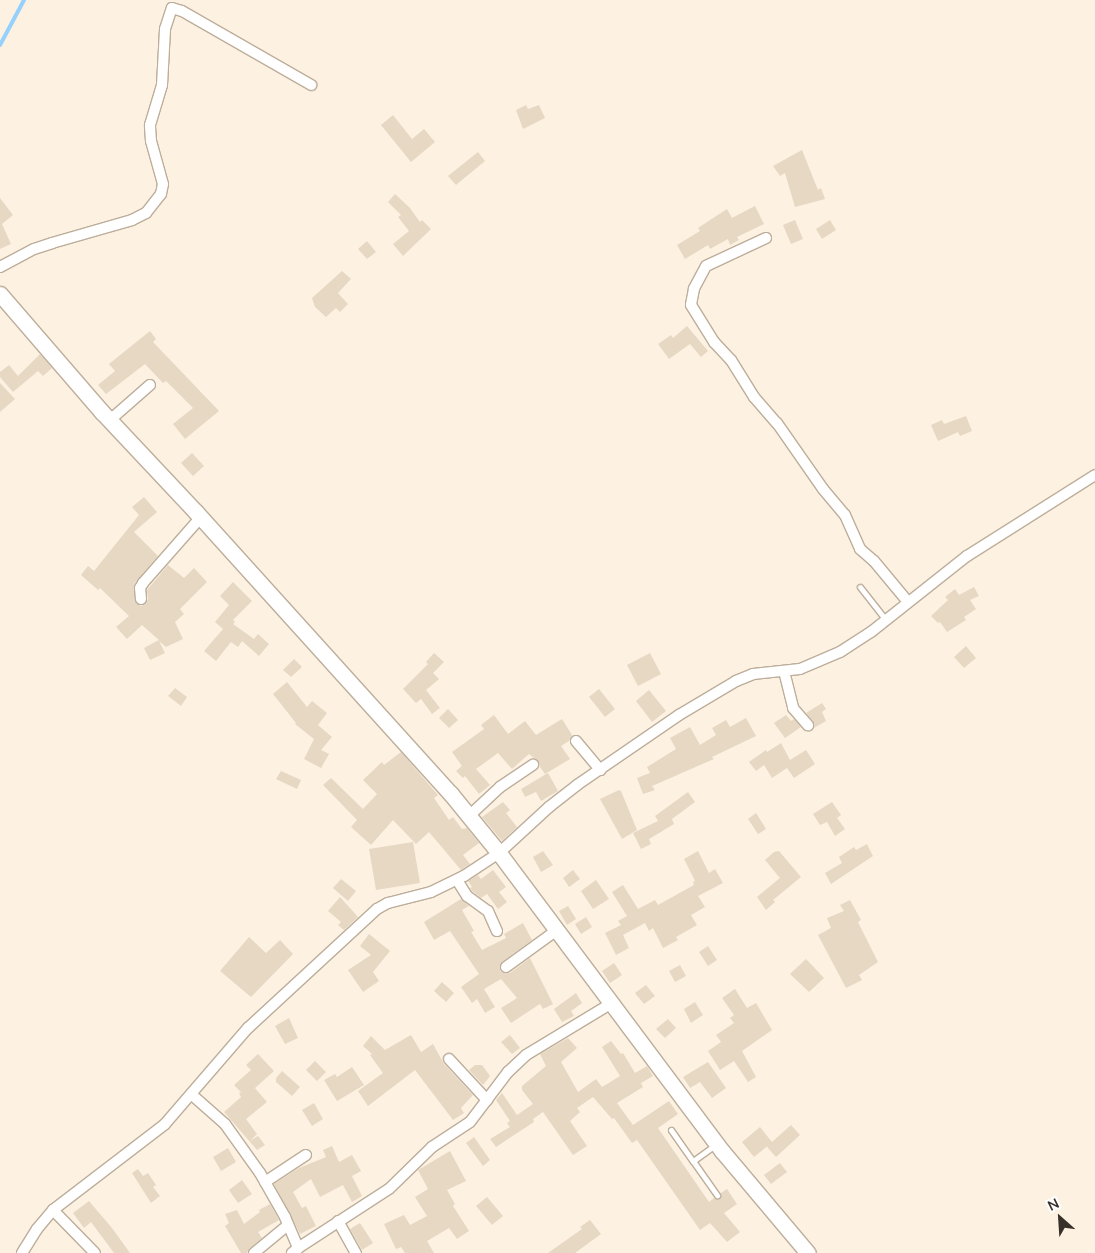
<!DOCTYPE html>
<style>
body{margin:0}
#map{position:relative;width:1095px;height:1253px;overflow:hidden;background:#fdf1e1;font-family:Mulish,sans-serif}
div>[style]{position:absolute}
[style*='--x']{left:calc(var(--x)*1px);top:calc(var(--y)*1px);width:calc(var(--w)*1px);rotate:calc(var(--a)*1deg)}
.stream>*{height:4px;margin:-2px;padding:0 2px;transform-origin:2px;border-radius:2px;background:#95d1fc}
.building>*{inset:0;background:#e7d8c4}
.roads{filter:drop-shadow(1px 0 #bdae9b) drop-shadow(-1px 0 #bdae9b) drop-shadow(0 1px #bdae9b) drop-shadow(0 -1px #bdae9b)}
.service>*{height:5px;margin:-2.5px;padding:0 2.5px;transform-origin:2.5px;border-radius:2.5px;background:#fff}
.minor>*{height:10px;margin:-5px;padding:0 5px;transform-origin:5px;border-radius:5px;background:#fff}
.secondary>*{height:15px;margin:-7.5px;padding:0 7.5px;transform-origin:7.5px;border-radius:7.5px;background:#fff}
span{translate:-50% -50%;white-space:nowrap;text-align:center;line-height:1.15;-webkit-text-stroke:4.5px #fff;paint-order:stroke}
.north{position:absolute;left:1035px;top:1193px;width:50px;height:50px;-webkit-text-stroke:4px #fff;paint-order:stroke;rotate:334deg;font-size:14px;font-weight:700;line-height:20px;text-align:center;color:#373129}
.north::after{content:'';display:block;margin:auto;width:18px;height:22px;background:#373129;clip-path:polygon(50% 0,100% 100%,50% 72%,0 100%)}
</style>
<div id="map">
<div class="stream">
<div style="--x:0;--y:45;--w:51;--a:-61.9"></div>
</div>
<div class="building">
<div style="clip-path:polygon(526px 105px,528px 109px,539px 105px,545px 118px,523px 129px,516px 110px)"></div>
<div style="clip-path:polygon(393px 115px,412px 139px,424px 129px,435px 142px,411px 162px,381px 125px)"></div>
<div style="clip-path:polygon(802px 150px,818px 190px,821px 188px,825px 199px,795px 207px,785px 173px,780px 176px,773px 166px)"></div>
<div style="clip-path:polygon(478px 152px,485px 161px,456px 185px,448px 176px)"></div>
<div style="clip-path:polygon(395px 194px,410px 208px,420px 222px,422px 220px,431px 229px,403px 256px,393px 244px,409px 231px,398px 217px,401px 215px,388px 202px)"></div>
<div style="clip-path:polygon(0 198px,13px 215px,2px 224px,11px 244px,0 249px)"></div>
<div style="clip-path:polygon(755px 206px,764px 224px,737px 237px,739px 240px,730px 245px,728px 239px,710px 249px,708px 245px,685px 259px,677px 245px,700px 231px,698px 228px,727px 209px,732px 218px)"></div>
<div style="clip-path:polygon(795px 220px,803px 239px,791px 244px,783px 225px)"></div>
<div style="clip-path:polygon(830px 220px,836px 230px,822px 239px,816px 229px)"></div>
<div style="clip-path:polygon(367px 241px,376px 252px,367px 259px,358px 249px)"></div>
<div style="clip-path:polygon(342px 271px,351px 279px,338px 293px,348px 304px,340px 312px,336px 308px,326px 317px,315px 307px,312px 298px)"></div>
<div style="clip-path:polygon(687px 326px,708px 351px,701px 357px,690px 344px,669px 359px,658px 344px,671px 335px,673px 338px)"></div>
<div style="clip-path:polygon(150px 331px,156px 339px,153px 342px,219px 411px,185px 439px,173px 424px,193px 408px,166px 381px,163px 383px,145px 364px,106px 394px,98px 385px,115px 371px,109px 364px)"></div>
<div style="clip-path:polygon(40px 354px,52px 368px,43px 376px,38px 371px,13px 392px,0 377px,0 372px,9px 365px,18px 376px)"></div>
<div style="clip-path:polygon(0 383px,15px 399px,0 412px)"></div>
<div style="clip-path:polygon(966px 416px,972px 431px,960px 436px,958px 432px,938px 441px,931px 425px,942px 420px,944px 424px)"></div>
<div style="clip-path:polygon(192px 453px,204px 466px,193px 476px,181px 463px)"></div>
<div style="clip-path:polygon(144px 497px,157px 512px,134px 532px,158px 556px,134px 584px,136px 603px,141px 606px,145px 604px,148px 599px,147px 590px,168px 565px,184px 578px,194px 568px,207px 582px,180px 609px,184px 614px,175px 622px,183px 639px,166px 647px,159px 641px,165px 653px,150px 660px,144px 648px,159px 640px,142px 625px,127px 639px,116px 627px,129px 616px,100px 588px,98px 590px,81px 575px,88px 566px,94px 571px,139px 515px,132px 507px)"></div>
<div style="clip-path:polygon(233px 582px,252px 601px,233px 620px,235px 622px,233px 624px,254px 639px,258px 634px,269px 644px,259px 656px,242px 641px,238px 647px,231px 642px,216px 661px,204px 651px,223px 629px,215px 622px,229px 605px,220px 596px)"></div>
<div style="clip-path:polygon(974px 587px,979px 596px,970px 600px,976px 609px,964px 617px,966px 620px,947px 632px,940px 622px,938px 623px,931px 616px,948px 600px,945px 597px,955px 589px,959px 595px)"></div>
<div style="clip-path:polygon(966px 646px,976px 658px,964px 668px,954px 657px)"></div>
<div style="clip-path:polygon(434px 653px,444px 662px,433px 673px,439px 679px,426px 690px,440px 708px,432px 714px,421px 699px,416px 703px,403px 689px,428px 664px,426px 662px)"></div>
<div style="clip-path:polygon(650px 653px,661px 674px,638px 686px,627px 665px)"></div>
<div style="clip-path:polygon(294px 659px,302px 667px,291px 677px,283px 670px)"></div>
<div style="clip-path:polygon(287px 682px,307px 707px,312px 701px,327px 713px,318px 725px,332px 737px,321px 750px,329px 754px,321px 768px,304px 759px,314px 739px,295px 724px,296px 723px,273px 694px)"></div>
<div style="clip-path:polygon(175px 688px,187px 697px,181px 706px,168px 696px)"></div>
<div style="clip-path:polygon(599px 689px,615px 709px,605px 717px,589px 697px)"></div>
<div style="clip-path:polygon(649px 690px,666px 711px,652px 722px,636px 701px)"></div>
<div style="clip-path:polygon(822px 703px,826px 709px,822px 712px,826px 721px,814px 728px,813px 721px,806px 713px)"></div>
<div style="clip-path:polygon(448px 709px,458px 720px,449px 728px,439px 718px)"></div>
<div style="clip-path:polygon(494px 715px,508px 734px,525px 721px,536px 735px,562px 719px,572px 735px,569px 741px,561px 746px,570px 759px,545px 774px,540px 767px,538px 761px,529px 754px,512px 769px,498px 753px,476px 769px,490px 785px,479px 794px,465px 776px,463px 778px,456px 771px,462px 766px,452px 752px,484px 729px,481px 725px)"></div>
<div style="clip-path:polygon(786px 715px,791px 721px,794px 719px,801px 727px,785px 738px,774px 723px)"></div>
<div style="clip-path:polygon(746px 718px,756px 736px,712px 757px,714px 759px,652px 786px,655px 790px,643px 794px,637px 778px,650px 773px,647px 767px,676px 749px,670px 738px,690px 727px,700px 745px,716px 735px,712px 728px,726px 720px,730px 727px)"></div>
<div style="clip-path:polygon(781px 743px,790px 760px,806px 750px,815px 764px,794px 778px,787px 768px,772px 778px,764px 765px,756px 771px,749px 762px,766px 750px,767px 752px)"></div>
<div style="clip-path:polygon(401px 752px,438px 795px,434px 798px,449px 820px,453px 817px,462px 829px,467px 828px,479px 843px,463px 855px,470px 864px,461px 870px,429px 832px,416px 844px,393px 820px,371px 845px,351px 827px,357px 820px,323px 785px,331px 778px,363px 809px,377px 794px,363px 780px,382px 762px,384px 765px)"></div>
<div style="clip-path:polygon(281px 771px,301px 780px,297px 789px,276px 779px)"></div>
<div style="clip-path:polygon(548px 773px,558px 791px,541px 801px,536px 792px,525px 797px,521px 789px)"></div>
<div style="clip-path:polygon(619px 790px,621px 791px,637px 830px,622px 839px,600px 799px)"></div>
<div style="clip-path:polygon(688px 792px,695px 802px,672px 819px,674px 824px,649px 839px,651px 844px,641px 849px,633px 833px,658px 821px,655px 816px)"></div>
<div style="clip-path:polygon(503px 802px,510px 810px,506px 813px,517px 827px,502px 841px,482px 817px)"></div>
<div style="clip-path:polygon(832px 802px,841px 815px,837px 818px,845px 829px,835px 836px,827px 822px,820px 825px,813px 814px)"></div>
<div style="clip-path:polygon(756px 813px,766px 829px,758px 834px,748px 819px)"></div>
<div style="clip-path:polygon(413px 842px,420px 883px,376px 890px,369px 849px)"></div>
<div style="clip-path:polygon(867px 844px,873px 856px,831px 884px,825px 873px,842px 863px,839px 857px,854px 847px,856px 850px)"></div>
<div style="clip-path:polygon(543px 851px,553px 865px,541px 872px,533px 857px)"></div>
<div style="clip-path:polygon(698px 851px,709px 873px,715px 869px,723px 883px,698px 896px,705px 907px,691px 915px,697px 925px,676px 937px,678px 940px,663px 948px,653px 928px,649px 931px,645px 923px,623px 935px,629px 948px,616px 955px,605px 933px,621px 925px,618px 921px,627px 916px,612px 892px,623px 885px,638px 909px,655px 900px,658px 905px,694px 885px,693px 882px,695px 881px,684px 859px)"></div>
<div style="clip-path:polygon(779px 851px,801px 877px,773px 900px,775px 902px,766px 910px,757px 897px,780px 878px,765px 860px,774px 852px)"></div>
<div style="clip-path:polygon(493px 870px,506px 887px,499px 892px,507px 902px,498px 909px,487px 894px,481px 898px,472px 891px,470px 888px,472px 887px,468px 881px,478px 875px,481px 879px)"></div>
<div style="clip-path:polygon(573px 870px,580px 879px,569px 887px,563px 878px)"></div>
<div style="clip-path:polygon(341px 879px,356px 891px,348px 901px,333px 888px)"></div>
<div style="clip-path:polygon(596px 880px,609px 899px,593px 909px,581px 891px)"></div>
<div style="clip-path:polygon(340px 897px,358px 917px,344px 930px,338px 925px,341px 922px,328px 911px)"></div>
<div style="clip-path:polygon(461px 899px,469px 906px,462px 910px,474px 931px,471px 932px,482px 950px,506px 938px,504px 934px,523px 923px,532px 940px,502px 962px,500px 971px,504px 973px,510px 973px,530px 958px,553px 1004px,543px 1009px,540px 1004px,511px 1023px,501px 1008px,517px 998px,501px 979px,484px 989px,495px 1007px,485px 1013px,477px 999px,472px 1003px,461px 987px,479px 974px,450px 931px,434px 940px,424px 922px)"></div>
<div style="clip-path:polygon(850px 900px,861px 920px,858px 922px,878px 962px,859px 975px,862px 980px,846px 988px,818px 935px,831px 928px,827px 918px,844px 911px,840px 905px)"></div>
<div style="clip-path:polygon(568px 906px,576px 919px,567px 925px,559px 911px)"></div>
<div style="clip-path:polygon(586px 917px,592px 927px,581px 934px,575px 924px)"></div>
<div style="clip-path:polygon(369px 934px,390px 951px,373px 972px,379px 981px,363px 992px,348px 970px,371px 955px,360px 946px)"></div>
<div style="clip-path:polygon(249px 937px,266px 953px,280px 940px,293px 954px,251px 997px,220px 971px)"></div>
<div style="clip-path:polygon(708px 946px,717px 960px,708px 966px,699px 952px)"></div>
<div style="clip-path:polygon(806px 959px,824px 978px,809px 992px,790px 974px)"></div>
<div style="clip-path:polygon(614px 963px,622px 975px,610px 983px,602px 971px)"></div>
<div style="clip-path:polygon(680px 965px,686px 976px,675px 982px,669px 971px)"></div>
<div style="clip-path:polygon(442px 982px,454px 993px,446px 1002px,434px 991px)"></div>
<div style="clip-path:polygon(646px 985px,655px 996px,644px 1004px,635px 993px)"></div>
<div style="clip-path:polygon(735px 989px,747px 1008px,756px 1003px,772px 1030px,742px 1051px,756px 1077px,748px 1082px,734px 1061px,720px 1070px,708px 1051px,721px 1042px,716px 1035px,734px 1023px,730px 1018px,734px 1015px,722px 998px)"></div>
<div style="clip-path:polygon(576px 993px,582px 1003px,571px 1011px,574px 1016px,562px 1022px,554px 1009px)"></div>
<div style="clip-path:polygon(695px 1002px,703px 1015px,691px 1023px,684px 1009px)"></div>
<div style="clip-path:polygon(289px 1018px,298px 1038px,285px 1044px,275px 1026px)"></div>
<div style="clip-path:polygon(668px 1019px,676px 1028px,665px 1038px,656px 1029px)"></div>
<div style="clip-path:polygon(411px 1035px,421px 1052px,433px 1044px,444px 1064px,473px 1095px,461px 1108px,464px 1113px,453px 1120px,415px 1070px,368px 1106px,358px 1091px,383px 1073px,370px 1055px,372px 1054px,363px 1046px,371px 1036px,385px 1050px)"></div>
<div style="clip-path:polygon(510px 1035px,520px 1048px,512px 1054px,501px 1042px)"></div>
<div style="clip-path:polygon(568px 1038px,577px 1048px,561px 1062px,578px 1092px,596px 1079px,602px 1087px,620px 1076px,602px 1047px,611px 1041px,621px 1054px,623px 1053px,635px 1073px,647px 1066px,653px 1076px,641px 1083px,643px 1087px,617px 1103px,633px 1125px,669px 1101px,678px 1114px,658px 1128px,709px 1202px,714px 1198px,720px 1198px,721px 1193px,727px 1189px,737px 1204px,724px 1213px,740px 1232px,727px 1242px,710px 1223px,700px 1230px,637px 1140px,632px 1143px,614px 1118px,612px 1119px,593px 1097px,577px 1108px,580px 1112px,570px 1121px,587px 1146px,573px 1155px,543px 1112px,533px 1119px,534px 1122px,496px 1147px,490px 1139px,510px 1127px,507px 1123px,510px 1121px,496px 1100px,502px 1093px,517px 1115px,533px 1104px,522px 1090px,522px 1086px,546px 1066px,540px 1054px)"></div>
<div style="clip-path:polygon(258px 1054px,274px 1071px,255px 1088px,267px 1102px,246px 1119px,257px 1134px,250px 1141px,258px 1136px,265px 1145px,257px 1150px,224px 1112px,241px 1097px,239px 1093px,241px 1092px,234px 1085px,251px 1070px,246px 1065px)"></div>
<div style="clip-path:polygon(315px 1061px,326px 1072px,317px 1081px,306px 1070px)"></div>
<div style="clip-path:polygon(708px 1062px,726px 1088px,712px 1098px,700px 1082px,690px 1088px,683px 1077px)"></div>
<div style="clip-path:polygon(475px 1065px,482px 1065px,490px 1076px,483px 1085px,469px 1070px)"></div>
<div style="clip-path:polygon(352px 1067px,364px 1085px,337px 1101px,324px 1080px,335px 1074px,337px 1077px)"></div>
<div style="clip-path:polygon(282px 1071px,300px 1087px,292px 1096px,276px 1082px,276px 1078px)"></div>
<div style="clip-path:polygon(314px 1103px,323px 1119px,312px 1126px,302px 1110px)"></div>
<div style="clip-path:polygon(791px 1125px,800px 1135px,776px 1157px,767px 1147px,769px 1145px,754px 1157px,742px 1142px,760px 1127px,772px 1142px)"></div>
<div style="clip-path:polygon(474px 1137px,490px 1160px,483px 1166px,466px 1143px)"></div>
<div style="clip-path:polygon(332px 1146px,339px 1162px,352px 1155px,361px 1171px,352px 1176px,362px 1196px,352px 1202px,343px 1185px,320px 1197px,311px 1179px,293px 1192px,302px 1208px,306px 1206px,316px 1226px,300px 1234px,274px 1184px,299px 1168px,326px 1157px,323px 1150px)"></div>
<div style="clip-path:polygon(228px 1148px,236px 1162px,221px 1171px,213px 1157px)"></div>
<div style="clip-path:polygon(450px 1151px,466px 1181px,447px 1190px,455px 1204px,453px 1206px,469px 1231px,457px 1239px,449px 1228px,427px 1241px,434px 1253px,405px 1253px,401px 1247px,396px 1249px,384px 1224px,404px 1215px,410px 1225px,427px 1216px,415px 1197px,428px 1189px,418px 1170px)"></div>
<div style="clip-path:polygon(780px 1163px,787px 1172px,771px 1184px,764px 1175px)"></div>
<div style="clip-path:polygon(138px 1169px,143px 1176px,148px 1173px,156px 1185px,153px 1187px,160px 1196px,151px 1203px,132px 1173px)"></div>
<div style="clip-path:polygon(242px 1180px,252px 1194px,238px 1203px,229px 1190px)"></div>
<div style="clip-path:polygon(487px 1197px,503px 1216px,492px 1225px,476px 1206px)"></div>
<div style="clip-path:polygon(89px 1201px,112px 1228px,130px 1253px,114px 1253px,91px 1222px,84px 1228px,73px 1213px)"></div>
<div style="clip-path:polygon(270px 1204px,279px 1220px,258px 1232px,262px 1238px,250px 1248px,247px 1253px,241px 1253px,225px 1226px,229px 1223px,225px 1214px,237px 1210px,244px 1224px,260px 1212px,259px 1210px)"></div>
<div style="clip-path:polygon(590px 1220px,601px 1234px,575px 1253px,548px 1253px,582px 1229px,580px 1227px)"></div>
<div style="clip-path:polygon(360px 1223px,373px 1243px,362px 1250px,350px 1229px)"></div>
</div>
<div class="roads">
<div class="service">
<div style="--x:860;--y:587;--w:42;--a:51.8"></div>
<div style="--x:671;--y:1130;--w:38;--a:55"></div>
<div style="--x:693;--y:1161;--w:29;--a:-36"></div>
<div style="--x:693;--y:1161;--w:42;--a:54.8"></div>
</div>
<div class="minor">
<div style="--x:766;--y:238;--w:66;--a:155"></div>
<div style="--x:706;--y:266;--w:26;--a:118"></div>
<div style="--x:694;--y:289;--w:16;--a:101"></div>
<div style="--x:691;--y:305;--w:44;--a:58.1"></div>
<div style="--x:714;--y:342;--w:25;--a:47"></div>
<div style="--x:731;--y:360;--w:44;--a:58.1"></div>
<div style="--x:754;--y:397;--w:35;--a:49"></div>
<div style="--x:777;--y:423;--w:80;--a:55.1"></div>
<div style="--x:823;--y:489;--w:34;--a:50"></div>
<div style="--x:845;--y:515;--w:37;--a:66"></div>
<div style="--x:860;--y:549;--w:18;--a:41"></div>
<div style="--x:874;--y:561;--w:53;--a:50.3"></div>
<div style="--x:0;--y:267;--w:38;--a:-28"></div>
<div style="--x:34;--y:249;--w:19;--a:-18"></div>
<div style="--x:52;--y:243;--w:83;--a:-16"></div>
<div style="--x:132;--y:220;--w:16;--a:-27"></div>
<div style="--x:146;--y:213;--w:24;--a:-52"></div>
<div style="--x:161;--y:194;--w:10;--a:-79"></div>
<div style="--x:163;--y:184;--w:45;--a:-105.6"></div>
<div style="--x:151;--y:141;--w:16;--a:-94"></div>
<div style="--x:150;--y:125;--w:42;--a:-73.3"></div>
<div style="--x:162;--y:85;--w:56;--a:-86.9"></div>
<div style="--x:165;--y:29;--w:22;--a:-72"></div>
<div style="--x:172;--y:8;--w:10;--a:17"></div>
<div style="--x:182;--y:11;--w:149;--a:29.8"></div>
<div style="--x:110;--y:420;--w:53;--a:-41.2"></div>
<div style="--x:141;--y:599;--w:11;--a:-95"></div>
<div style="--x:140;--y:588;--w:6;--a:-59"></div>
<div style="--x:143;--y:583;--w:88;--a:-48.7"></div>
<div style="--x:784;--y:671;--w:38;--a:76"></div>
<div style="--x:793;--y:708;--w:23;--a:49"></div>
<div style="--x:576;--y:741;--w:38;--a:50"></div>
<div style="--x:469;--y:816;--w:42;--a:-43.1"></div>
<div style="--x:500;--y:787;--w:40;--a:-34"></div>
<div style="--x:457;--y:880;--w:19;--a:58"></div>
<div style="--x:467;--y:896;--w:26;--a:36"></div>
<div style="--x:488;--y:911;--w:22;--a:66"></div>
<div style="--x:506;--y:967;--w:63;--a:-36"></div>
<div style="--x:449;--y:1059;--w:56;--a:47.2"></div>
<div style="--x:191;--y:1094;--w:45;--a:41.4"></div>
<div style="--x:225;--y:1124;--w:60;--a:54.5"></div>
<div style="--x:260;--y:1173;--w:51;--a:60.4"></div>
<div style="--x:285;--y:1217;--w:34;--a:67"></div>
<div style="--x:298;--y:1248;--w:8;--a:140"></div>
<div style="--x:265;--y:1182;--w:49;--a:-33.4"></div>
<div style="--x:53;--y:1210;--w:60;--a:45.7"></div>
<div style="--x:338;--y:1221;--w:37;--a:61"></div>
<div style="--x:298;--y:1248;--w:108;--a:-33"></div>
<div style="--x:389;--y:1189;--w:60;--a:-44.3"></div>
<div style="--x:432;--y:1147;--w:45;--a:-33.3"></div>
<div style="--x:470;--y:1122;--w:63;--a:-52.8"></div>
<div style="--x:508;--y:1072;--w:25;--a:-43"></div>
<div style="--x:526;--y:1055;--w:100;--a:-31.2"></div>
<div style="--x:22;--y:1253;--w:28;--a:-58"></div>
<div style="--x:37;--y:1229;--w:25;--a:-50"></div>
<div style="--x:53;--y:1210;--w:141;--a:-37.5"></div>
<div style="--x:165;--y:1124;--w:127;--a:-49.2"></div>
<div style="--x:248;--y:1028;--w:176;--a:-42.7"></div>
<div style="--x:377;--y:909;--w:13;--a:-29"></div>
<div style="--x:388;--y:903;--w:44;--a:-14.3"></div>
<div style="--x:431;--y:892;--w:37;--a:-26"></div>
<div style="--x:464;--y:876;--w:42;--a:-33.3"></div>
<div style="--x:499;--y:853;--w:68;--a:-42.6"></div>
<div style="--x:549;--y:807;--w:36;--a:-38"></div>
<div style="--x:577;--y:785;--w:124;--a:-34.5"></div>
<div style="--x:679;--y:715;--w:66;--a:-30.8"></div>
<div style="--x:736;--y:681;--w:18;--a:-22"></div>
<div style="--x:753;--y:674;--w:47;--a:-6.1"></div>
<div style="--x:800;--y:669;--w:43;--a:-23"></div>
<div style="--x:840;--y:652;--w:37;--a:-33"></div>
<div style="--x:871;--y:632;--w:122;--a:-38.4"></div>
<div style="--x:967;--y:556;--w:151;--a:-32.3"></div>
<div style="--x:254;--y:1253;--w:44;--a:-39.5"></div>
</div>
<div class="secondary">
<div style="--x:0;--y:294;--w:156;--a:49.2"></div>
<div style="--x:102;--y:412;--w:137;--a:46.8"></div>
<div style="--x:196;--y:512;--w:380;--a:47.9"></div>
<div style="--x:451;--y:794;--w:76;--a:50.9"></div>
<div style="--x:499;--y:853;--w:372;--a:53.2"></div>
<div style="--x:722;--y:1151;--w:133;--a:49.9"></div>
</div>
</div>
<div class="north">N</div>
</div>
